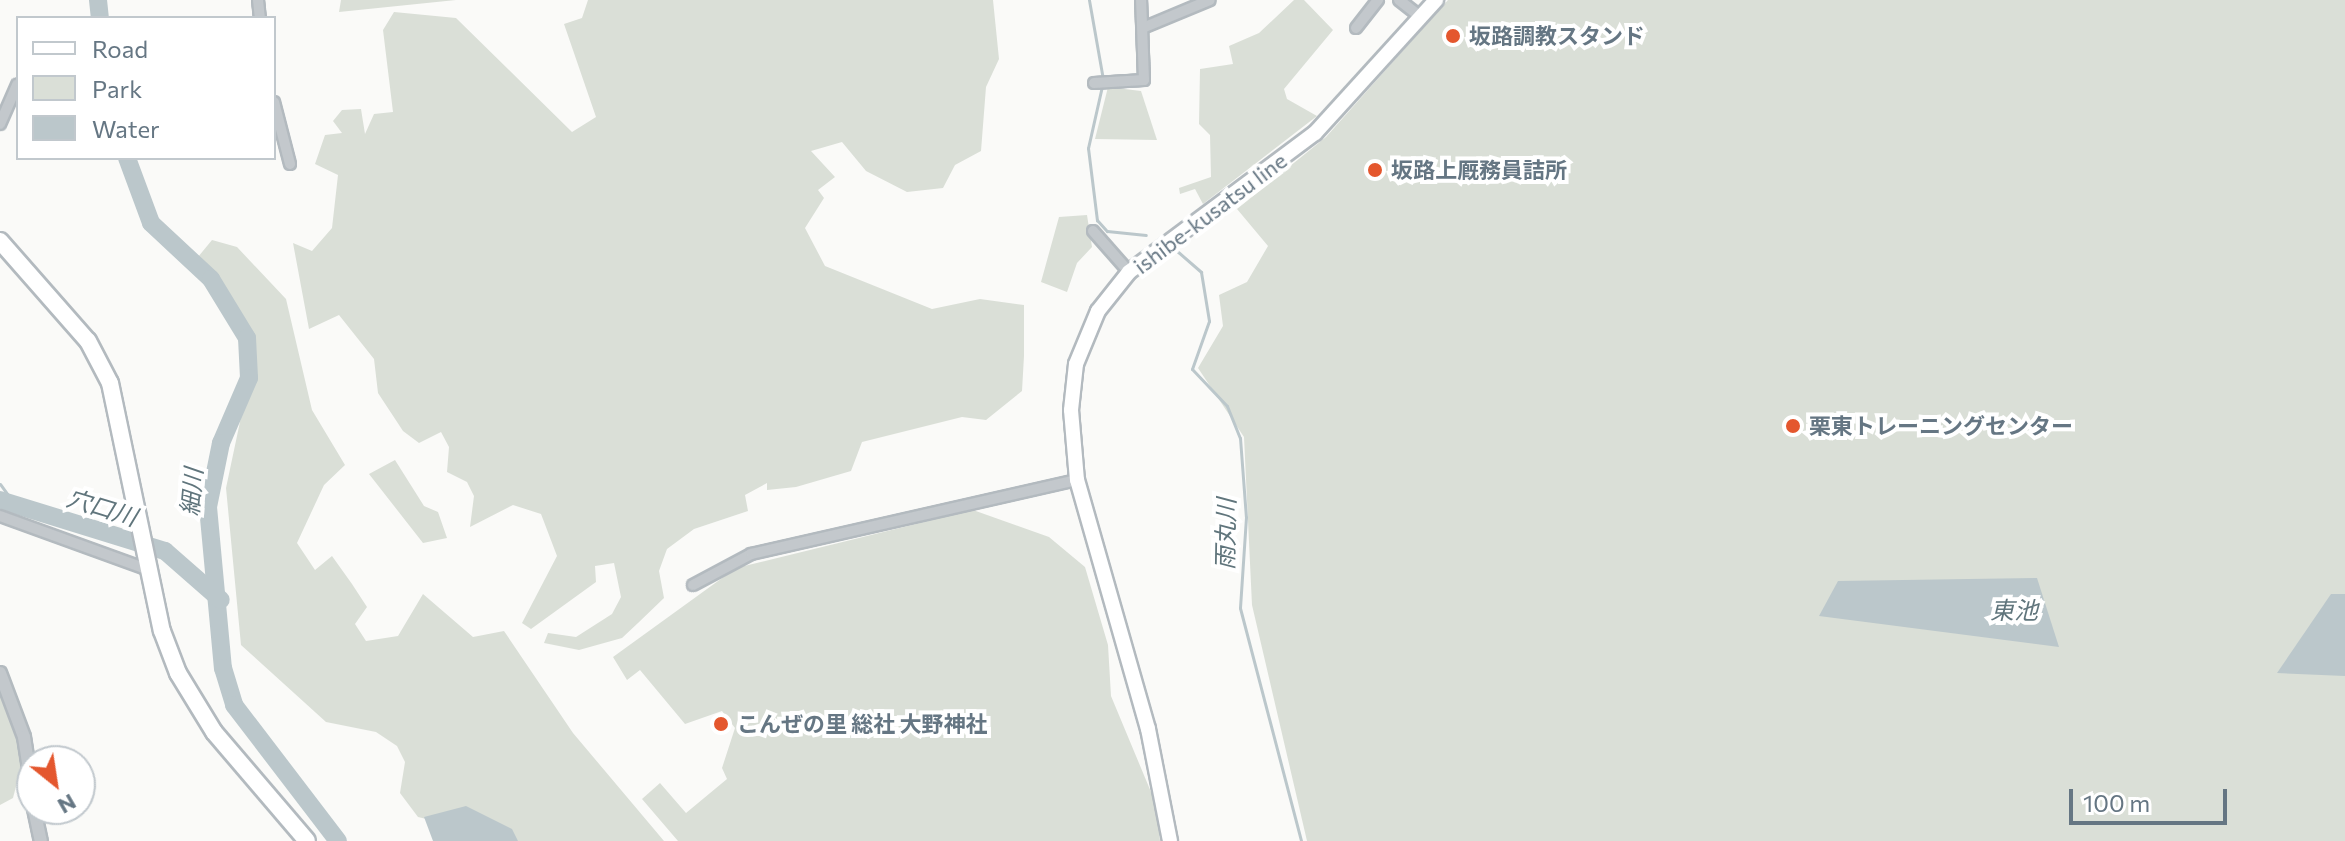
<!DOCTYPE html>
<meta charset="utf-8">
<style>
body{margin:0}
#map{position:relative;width:2345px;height:841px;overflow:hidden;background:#fafaf8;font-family:Commissioner,"Noto Sans JP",sans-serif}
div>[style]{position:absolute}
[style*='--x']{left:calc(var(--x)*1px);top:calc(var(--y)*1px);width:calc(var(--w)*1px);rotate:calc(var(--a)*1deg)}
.green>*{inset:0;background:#dadfd7}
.water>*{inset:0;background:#bbc7cb}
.stream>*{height:3px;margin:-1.5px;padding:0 1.5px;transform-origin:1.5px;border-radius:1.5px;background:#bbc7cb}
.river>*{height:18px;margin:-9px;padding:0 9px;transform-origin:9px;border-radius:9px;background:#bbc7cb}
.roads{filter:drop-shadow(2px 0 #b3babf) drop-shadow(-2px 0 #b3babf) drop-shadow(0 2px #b3babf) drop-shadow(0 -2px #b3babf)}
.minor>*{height:10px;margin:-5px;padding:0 5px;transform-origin:5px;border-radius:5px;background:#c3c8cc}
.tertiary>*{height:12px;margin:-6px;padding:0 6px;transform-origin:6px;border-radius:6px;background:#c3c8cc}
.secondary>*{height:14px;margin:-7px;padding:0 7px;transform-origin:7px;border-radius:7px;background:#fff}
.primary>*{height:16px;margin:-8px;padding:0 8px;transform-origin:8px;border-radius:8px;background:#fff}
.dots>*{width:22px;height:22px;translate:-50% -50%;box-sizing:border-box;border:4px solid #fff;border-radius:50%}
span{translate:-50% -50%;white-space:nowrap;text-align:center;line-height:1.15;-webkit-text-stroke:8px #fff;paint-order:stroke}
.poi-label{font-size:22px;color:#657683;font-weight:700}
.left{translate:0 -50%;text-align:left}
.street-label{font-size:22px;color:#657683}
.water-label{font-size:24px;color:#60757c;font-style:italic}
.legend{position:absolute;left:16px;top:16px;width:260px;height:144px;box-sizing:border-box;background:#fff;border:2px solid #c1c8cd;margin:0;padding:10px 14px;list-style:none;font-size:24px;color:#657683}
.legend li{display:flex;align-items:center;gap:16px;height:40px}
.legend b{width:40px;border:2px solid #c1c8cd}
.north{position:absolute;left:16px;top:745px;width:80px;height:80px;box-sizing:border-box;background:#fff;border:2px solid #c1c8cd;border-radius:50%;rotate:150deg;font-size:22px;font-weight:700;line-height:32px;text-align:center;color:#657683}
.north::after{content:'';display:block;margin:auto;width:28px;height:36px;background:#e4572e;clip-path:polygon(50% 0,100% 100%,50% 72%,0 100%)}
.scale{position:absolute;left:2069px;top:789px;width:158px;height:36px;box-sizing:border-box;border:4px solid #657683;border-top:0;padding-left:10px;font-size:24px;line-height:28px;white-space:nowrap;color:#657683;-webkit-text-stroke:6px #fff;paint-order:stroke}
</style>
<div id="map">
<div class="green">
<div style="clip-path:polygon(341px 0,456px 0,339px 12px)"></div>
<div style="clip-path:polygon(588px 0,993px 0,999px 59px,986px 87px,981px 151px,955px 165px,943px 188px,907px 192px,866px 171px,842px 142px,811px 151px,835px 177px,818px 190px,824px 198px,805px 228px,825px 266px,932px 309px,980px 299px,1024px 305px,1024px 356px,1022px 391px,986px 420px,962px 417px,862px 442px,851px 471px,796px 487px,767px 490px,767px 483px,745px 495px,748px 511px,694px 529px,667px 549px,659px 571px,664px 598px,638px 623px,622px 638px,579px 650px,544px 643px,548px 633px,576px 637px,612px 614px,621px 597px,614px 563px,595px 566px,596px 582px,531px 629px,522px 623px,557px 556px,541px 514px,513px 505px,470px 527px,474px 496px,467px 482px,447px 472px,449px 447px,441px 432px,419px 443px,403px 431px,378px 393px,374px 359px,339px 315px,309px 329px,293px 243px,312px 251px,332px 228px,338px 175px,315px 164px,325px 135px,342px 133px,333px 121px,342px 110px,361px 109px,365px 134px,374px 114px,393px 112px,383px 30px,394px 12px,456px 18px,572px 132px,596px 117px,564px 24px,582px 18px)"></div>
<div style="clip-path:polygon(1294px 0,1304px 0,1333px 30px,1284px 89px,1287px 99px,1317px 116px,1203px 204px,1195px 189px,1180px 194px,1179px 188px,1211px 177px,1210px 135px,1199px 124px,1200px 69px,1233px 64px,1229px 46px,1259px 33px)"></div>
<div style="clip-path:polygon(1448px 0,2345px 0,2345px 841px,1307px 841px,1252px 605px,1244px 437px,1198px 368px,1223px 326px,1219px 295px,1247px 282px,1268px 246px,1237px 209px,1326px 137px)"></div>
<div style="clip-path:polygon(1108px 87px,1141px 91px,1157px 140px,1095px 139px)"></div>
<div style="clip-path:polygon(1087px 215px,1092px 247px,1077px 263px,1067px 292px,1041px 282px,1059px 217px)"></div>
<div style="clip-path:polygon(212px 240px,237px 247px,286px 299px,312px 410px,345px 465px,324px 485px,297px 543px,315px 570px,332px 556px,352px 584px,367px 607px,355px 624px,366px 641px,398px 636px,423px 594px,473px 637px,504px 631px,573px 733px,664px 841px,518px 841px,418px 817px,400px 793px,405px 762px,397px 746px,376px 732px,326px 722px,241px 645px,226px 488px,256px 346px,226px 288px,198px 257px)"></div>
<div style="clip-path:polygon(395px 460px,424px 506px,438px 512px,447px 538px,423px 543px,369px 474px)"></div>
<div style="clip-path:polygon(973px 510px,1049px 537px,1085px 567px,1108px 645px,1111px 696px,1156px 804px,1160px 841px,678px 841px,642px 799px,660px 783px,686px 813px,727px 779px,722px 768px,735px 728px,722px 711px,685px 724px,640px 670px,627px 680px,613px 657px,736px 568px)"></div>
<div style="clip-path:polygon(0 689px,23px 760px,13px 798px,0 805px)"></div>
</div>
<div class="water">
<div style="clip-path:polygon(2037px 578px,2059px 647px,1819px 616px,1838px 581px)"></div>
<div style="clip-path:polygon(2331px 594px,2345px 594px,2345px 676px,2277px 673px)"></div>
<div style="clip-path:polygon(466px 806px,512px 829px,518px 841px,433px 841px,424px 817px)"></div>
</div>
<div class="stream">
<div style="--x:1089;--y:0;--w:80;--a:80"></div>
<div style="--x:1102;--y:86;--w:64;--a:102.7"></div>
<div style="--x:1088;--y:148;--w:73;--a:82.9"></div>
<div style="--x:1097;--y:220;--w:15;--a:48"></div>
<div style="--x:1107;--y:231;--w:39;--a:6"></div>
<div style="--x:1177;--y:251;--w:32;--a:41"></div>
<div style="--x:1201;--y:272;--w:50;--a:80.7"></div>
<div style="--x:1209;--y:321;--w:51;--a:109.5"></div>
<div style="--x:1192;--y:369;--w:51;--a:46.6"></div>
<div style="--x:1227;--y:406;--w:35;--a:68"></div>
<div style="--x:1240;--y:438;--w:79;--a:85.7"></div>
<div style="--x:1246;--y:517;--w:91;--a:93.8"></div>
<div style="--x:1240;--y:608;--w:241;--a:75.3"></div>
<div style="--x:0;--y:484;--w:26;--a:54"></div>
</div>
<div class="river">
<div style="--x:98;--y:0;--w:18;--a:84"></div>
<div style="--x:127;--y:158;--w:69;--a:69.7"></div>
<div style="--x:151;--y:223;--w:82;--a:43"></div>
<div style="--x:211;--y:279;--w:69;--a:58.6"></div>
<div style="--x:247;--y:338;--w:40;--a:87.1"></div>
<div style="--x:249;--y:378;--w:71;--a:113.3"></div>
<div style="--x:221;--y:443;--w:65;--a:101.5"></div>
<div style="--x:208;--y:507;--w:162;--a:84.7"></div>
<div style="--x:223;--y:668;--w:39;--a:73"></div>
<div style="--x:234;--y:705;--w:171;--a:52.6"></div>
<div style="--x:0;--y:500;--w:173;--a:17.2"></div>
<div style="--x:165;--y:551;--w:74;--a:41.2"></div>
</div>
<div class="roads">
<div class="minor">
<div style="--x:258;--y:0;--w:18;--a:84"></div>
<div style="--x:1399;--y:0;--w:28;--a:38"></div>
<div style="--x:1145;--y:27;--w:70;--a:-22.6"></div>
<div style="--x:1356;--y:28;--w:36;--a:-52"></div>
<div style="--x:1094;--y:83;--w:50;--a:-3.4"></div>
<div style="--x:1144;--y:80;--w:80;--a:-92.1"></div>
<div style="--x:274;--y:102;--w:64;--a:75.5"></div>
<div style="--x:0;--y:124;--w:43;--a:-66.4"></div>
<div style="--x:1093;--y:231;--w:55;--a:48.7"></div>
<div style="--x:0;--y:516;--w:158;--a:19.9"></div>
<div style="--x:693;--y:585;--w:66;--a:-28.1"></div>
<div style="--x:751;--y:554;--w:334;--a:-12.8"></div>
</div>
<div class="tertiary">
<div style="--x:0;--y:673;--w:68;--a:69.4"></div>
<div style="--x:24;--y:737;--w:52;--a:81.1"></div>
<div style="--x:34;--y:809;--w:33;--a:78"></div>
</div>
<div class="secondary">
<div style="--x:1170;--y:841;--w:114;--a:-101.1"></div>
<div style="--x:1148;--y:729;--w:259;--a:-105.9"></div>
<div style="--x:1077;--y:480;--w:70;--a:-94.9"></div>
<div style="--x:1071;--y:410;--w:46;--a:-83.8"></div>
<div style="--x:1076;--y:364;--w:57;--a:-67.5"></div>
<div style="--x:1098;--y:311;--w:50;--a:-51.5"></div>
<div style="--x:1129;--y:272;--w:232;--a:-36.8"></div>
<div style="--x:1315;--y:133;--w:180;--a:-47.7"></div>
</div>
<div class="primary">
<div style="--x:0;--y:241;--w:133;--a:48.7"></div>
<div style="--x:88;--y:341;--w:47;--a:62.4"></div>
<div style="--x:110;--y:383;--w:253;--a:78.2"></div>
<div style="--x:162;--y:631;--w:45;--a:69.1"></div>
<div style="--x:178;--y:673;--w:69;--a:58.6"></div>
<div style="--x:214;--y:732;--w:143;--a:49.5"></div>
</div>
</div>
<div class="dots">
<div style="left:1453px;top:36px;background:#e4572e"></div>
<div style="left:1375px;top:170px;background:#e4572e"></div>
<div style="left:1793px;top:426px;background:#e4572e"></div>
<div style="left:721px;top:724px;background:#e4572e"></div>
</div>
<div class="poi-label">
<span class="left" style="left:1469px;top:36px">坂路調教スタンド</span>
<span class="left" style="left:1391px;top:170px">坂路上厩務員詰所</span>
<span class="left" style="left:1809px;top:426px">栗東トレーニングセンター</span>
<span class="left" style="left:737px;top:724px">こんぜの里 総社 大野神社</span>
</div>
<div class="street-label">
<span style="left:1210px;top:213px;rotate:-37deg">ishibe-kusatsu line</span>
</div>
<div class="water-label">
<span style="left:191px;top:492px;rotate:-85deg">細川</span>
<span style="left:102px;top:507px;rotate:17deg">穴口川</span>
<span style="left:1225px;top:534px;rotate:-89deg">雨丸川</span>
<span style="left:2014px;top:610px">東池</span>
</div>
<ul class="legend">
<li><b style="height:10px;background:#fff"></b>Road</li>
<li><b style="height:22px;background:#dadfd7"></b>Park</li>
<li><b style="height:22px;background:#bbc7cb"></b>Water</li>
</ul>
<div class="north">N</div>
<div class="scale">100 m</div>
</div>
